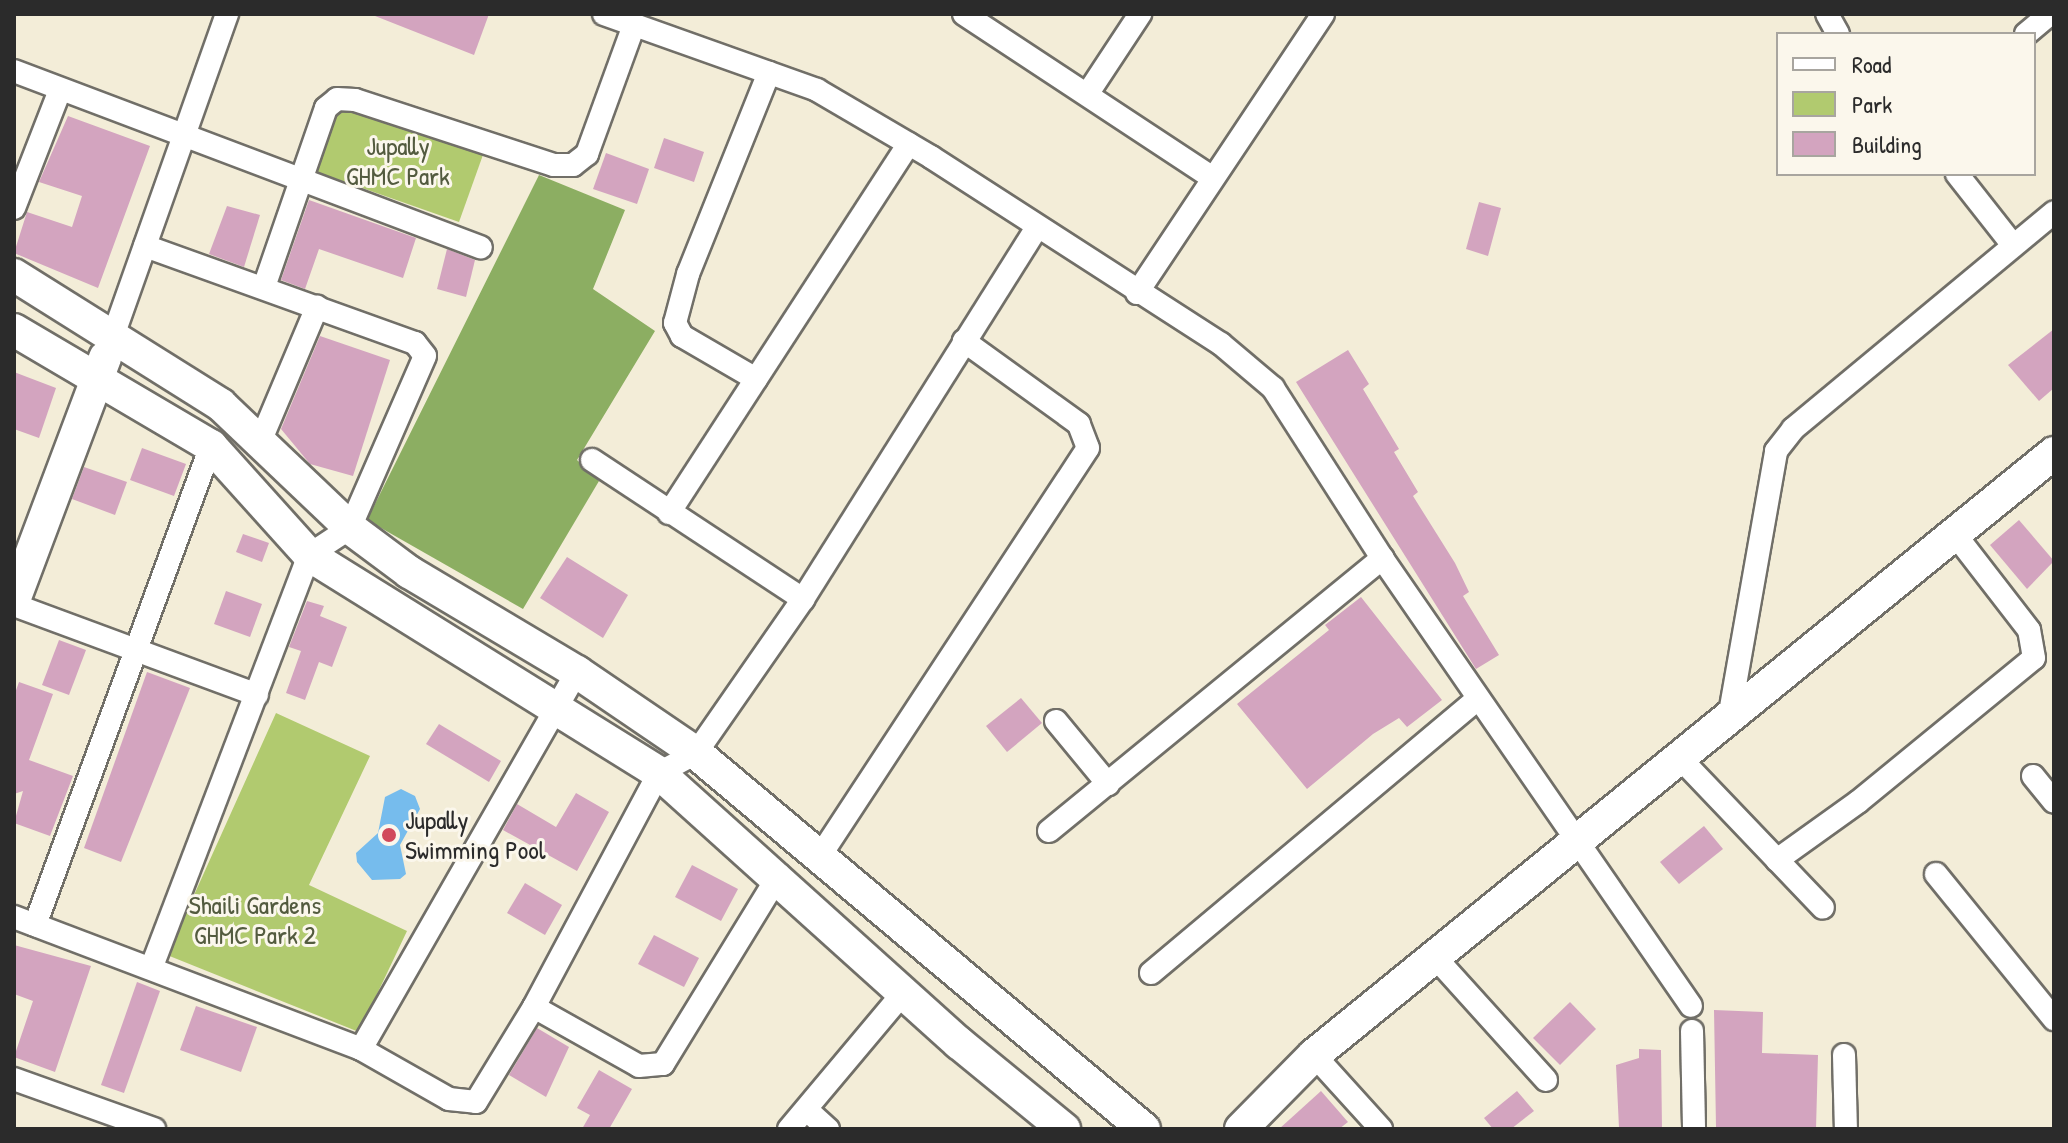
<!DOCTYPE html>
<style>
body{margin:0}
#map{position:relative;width:2068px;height:1143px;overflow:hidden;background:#f3edd8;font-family:"Patrick Hand",sans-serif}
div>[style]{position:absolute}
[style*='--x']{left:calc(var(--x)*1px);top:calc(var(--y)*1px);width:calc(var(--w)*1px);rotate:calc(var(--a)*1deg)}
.green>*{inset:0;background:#b1ca6f}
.forest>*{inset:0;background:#8cae62}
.water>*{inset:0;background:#76bced}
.building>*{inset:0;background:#d3a4bf}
.roads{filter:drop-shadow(2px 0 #716f68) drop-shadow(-2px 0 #716f68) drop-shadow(0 2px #716f68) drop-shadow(0 -2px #716f68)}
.street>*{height:22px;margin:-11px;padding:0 11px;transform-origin:11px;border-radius:11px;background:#fff}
.secondary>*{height:32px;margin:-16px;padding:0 16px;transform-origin:16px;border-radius:16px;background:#fff}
.dots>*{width:22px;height:22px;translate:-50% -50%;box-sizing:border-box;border:4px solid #fbf7ec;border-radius:50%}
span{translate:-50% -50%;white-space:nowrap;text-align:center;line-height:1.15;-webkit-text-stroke:6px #fbf7ec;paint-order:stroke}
.park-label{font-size:26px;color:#535b3f}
.poi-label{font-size:26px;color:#2b2b2b}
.left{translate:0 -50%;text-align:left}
.frame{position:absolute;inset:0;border:16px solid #2b2b2b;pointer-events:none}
.legend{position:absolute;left:1776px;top:32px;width:260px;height:144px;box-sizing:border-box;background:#fbf7ec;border:2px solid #a8a59f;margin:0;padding:10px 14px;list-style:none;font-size:24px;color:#2b2b2b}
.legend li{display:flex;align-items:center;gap:16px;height:40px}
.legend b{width:40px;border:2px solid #a8a59f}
</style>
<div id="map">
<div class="green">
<div style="clip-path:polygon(336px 100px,484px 152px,459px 222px,311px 170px)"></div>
<div style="clip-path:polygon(276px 713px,370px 756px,309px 885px,407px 931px,359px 1032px,167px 955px)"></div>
</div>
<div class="forest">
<div style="clip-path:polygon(539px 175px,625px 210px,593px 289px,655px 331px,577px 460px,599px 481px,523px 609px,367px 520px)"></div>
</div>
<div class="water">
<div style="clip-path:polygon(401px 789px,415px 796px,420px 809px,400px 845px,406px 874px,400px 879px,372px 880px,357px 862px,356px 853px,378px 833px,385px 797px)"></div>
</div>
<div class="building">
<div style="clip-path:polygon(370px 14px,489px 14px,474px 55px)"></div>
<div style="clip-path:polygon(68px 116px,150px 146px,98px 288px,14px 253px,27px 212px,72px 227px,82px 196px,39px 182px)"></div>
<div style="clip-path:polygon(664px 138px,704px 152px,694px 182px,654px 168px)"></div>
<div style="clip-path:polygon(606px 153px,649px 169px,637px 204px,593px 189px)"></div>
<div style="clip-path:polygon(309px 200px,416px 238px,403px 278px,319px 249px,305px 289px,281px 280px)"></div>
<div style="clip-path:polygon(1479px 202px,1501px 208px,1488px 256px,1466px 249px)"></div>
<div style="clip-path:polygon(227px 206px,260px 215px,244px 267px,209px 254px)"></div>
<div style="clip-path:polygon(447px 249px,475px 260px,466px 297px,437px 289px)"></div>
<div style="clip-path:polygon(2054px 329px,2054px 388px,2039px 401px,2008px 365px)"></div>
<div style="clip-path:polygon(320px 336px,390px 360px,353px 476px,310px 464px,281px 429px)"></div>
<div style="clip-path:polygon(1348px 350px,1369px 384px,1363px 389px,1399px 449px,1394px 452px,1418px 492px,1413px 496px,1455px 563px,1469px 592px,1463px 596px,1499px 655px,1476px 669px,1296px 382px)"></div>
<div style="clip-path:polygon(14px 372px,56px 388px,39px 438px,14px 429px)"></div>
<div style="clip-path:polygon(142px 448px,186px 464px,174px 496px,130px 480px)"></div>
<div style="clip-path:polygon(84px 467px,127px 482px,115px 515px,72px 499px)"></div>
<div style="clip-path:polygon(2019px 520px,2054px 561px,2027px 589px,1990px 545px)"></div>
<div style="clip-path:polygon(243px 534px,269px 543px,262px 562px,236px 552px)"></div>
<div style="clip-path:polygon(567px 557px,628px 595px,603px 638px,540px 598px)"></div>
<div style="clip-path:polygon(226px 591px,262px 604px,250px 637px,214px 624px)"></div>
<div style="clip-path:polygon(1361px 597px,1442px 700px,1407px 727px,1399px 718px,1373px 734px,1307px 789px,1237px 704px,1329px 630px,1325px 625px)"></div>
<div style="clip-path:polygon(307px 601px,324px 606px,320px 616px,347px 627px,332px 667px,319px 662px,305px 700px,286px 693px,301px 651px,289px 647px)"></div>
<div style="clip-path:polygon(59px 640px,86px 650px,69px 695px,42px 685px)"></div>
<div style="clip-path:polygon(147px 672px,190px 688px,121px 862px,84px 848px)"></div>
<div style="clip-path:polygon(19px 682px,53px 694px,29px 760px,73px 776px,50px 836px,14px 823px,23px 791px,14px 794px,14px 696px)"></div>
<div style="clip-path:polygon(1021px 698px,1042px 723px,1007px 752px,986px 726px)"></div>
<div style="clip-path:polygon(439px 724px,501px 761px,489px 782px,426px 744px)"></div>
<div style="clip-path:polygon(576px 793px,609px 812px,577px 871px,503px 830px,517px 804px,556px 827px)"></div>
<div style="clip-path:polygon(1704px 826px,1723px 849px,1679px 884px,1660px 862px)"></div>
<div style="clip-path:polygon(692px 865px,738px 889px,721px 921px,675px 897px)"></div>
<div style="clip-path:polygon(525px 883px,562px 905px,545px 935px,507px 913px)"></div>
<div style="clip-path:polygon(654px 935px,699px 958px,684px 987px,638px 964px)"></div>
<div style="clip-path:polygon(14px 945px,91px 966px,55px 1072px,14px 1057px,33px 1001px,14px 994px)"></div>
<div style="clip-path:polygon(137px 982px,160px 991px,124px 1093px,101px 1085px)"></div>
<div style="clip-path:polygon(1570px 1002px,1596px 1029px,1560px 1065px,1533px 1038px)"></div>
<div style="clip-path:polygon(196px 1006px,257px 1027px,241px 1072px,180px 1050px)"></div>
<div style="clip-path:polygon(1714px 1010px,1763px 1012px,1762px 1053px,1818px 1055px,1816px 1129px,1716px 1127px)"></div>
<div style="clip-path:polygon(537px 1028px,569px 1047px,546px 1097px,509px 1075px)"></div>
<div style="clip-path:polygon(1639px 1049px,1661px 1050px,1662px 1129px,1619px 1128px,1616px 1065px,1639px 1058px)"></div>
<div style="clip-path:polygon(599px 1070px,632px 1089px,609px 1129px,582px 1129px,590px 1115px,577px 1108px)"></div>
<div style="clip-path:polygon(1321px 1091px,1348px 1122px,1339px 1129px,1279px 1129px)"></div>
<div style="clip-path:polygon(1517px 1091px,1534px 1111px,1511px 1129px,1493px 1129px,1484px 1118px)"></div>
</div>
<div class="roads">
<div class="street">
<div style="--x:604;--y:14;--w:226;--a:19.6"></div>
<div style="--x:817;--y:90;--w:132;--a:30.4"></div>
<div style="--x:931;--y:157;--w:345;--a:32.8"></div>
<div style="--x:1221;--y:344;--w:68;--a:40.2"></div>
<div style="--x:1273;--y:388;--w:202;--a:57.3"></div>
<div style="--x:1382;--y:558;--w:544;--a:55.4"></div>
<div style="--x:964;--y:14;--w:298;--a:33.4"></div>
<div style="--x:1827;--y:14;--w:23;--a:61"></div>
<div style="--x:2026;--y:34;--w:31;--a:-40"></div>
<div style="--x:14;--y:71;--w:499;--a:20.7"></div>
<div style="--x:1088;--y:93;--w:95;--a:-56.6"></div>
<div style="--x:1957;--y:174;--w:89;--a:51.8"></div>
<div style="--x:14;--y:208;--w:127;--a:-68.7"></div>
<div style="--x:145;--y:246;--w:287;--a:19.8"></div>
<div style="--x:415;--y:343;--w:16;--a:52"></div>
<div style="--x:425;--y:356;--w:188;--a:113.6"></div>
<div style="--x:350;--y:528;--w:49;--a:146.6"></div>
<div style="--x:309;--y:555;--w:441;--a:110.9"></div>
<div style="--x:264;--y:287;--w:189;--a:-70.9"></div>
<div style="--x:326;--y:108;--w:14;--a:-39"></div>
<div style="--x:337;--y:99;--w:18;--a:3"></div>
<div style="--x:355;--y:100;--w:209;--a:18.1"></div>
<div style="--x:554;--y:165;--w:19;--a:0"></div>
<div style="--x:573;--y:165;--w:18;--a:-38"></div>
<div style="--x:587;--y:154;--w:137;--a:-70"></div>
<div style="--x:1137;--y:293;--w:335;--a:-56.3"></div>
<div style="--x:113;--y:336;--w:342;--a:-70.5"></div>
<div style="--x:756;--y:379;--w:86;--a:-149.8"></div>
<div style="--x:682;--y:336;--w:15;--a:-118"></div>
<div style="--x:675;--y:323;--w:51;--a:-75.1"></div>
<div style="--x:688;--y:274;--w:217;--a:-68.1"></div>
<div style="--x:260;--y:442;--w:147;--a:-67.1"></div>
<div style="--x:592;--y:460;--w:253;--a:33.4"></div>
<div style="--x:669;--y:513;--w:440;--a:-57"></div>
<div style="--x:14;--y:605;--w:259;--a:20.3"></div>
<div style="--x:1730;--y:713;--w:266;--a:-80"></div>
<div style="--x:1776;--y:451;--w:28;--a:-52"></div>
<div style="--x:1793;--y:429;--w:339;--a:-39.7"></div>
<div style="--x:1056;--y:721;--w:82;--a:50.5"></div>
<div style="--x:1677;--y:755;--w:211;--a:46.3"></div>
<div style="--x:2033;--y:776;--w:33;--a:51"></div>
<div style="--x:1049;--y:831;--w:431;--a:-39.3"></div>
<div style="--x:820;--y:856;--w:488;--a:-56.7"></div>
<div style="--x:1088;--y:448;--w:26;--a:-111"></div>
<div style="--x:1079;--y:424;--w:142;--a:-144.2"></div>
<div style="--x:1777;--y:860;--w:100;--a:-35.6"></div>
<div style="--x:1858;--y:802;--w:227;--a:-39.3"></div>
<div style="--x:2034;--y:658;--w:28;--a:-100"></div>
<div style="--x:2029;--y:630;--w:123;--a:-127.7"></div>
<div style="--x:1936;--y:874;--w:187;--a:50.9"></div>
<div style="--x:14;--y:917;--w:371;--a:20.8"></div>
<div style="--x:361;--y:1049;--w:101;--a:29.6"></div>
<div style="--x:449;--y:1099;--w:27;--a:6"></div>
<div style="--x:476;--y:1102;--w:111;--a:-58.6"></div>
<div style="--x:534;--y:1007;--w:265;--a:-61.9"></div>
<div style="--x:659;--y:773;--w:42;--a:-28.4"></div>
<div style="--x:696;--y:753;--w:188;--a:-55.2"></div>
<div style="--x:803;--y:599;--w:439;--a:-57.8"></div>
<div style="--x:35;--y:925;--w:510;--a:-69.83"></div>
<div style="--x:1434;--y:956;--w:167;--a:47.9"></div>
<div style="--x:1151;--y:973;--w:427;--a:-40"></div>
<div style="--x:534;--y:1007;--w:120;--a:29.3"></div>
<div style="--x:639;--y:1066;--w:24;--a:-5"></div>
<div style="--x:663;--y:1064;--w:222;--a:-58.5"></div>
<div style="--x:1692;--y:1031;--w:98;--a:88.8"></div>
<div style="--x:361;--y:1049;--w:434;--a:-60.2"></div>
<div style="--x:1314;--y:1055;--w:100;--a:47.8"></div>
<div style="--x:1844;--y:1055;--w:74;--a:88.5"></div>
<div style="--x:14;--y:1079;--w:149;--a:19.7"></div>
<div style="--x:808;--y:1111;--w:27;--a:42"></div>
<div style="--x:789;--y:1129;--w:179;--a:-50"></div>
</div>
<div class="secondary">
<div style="--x:14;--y:275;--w:244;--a:32.1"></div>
<div style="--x:221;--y:405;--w:178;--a:43.6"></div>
<div style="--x:350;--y:528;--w:74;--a:36.7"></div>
<div style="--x:409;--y:572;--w:196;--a:30.8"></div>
<div style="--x:577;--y:672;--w:144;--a:34.2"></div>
<div style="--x:696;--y:753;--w:585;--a:40.01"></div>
<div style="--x:14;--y:330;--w:229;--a:30.5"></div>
<div style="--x:211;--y:446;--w:147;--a:48"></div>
<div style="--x:309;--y:555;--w:412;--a:31.9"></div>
<div style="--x:659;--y:773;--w:404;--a:42"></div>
<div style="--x:959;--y:1043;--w:136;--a:39.3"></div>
<div style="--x:14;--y:600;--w:259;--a:-69.4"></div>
<div style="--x:1241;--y:1129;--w:104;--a:-45.4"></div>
<div style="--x:1314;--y:1055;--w:954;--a:-39.13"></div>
</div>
</div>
<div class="dots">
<div style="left:389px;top:835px;background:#d1495b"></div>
</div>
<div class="park-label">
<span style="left:398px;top:161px">Jupally<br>GHMC Park</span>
<span style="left:255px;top:920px">Shaili Gardens<br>GHMC Park 2</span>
</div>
<div class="poi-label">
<span class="left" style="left:405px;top:835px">Jupally<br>Swimming Pool</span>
</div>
<div class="frame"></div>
<ul class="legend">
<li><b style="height:10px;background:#fff"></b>Road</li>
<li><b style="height:22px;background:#b1ca6f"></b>Park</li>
<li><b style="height:22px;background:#d3a4bf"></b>Building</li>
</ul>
</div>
